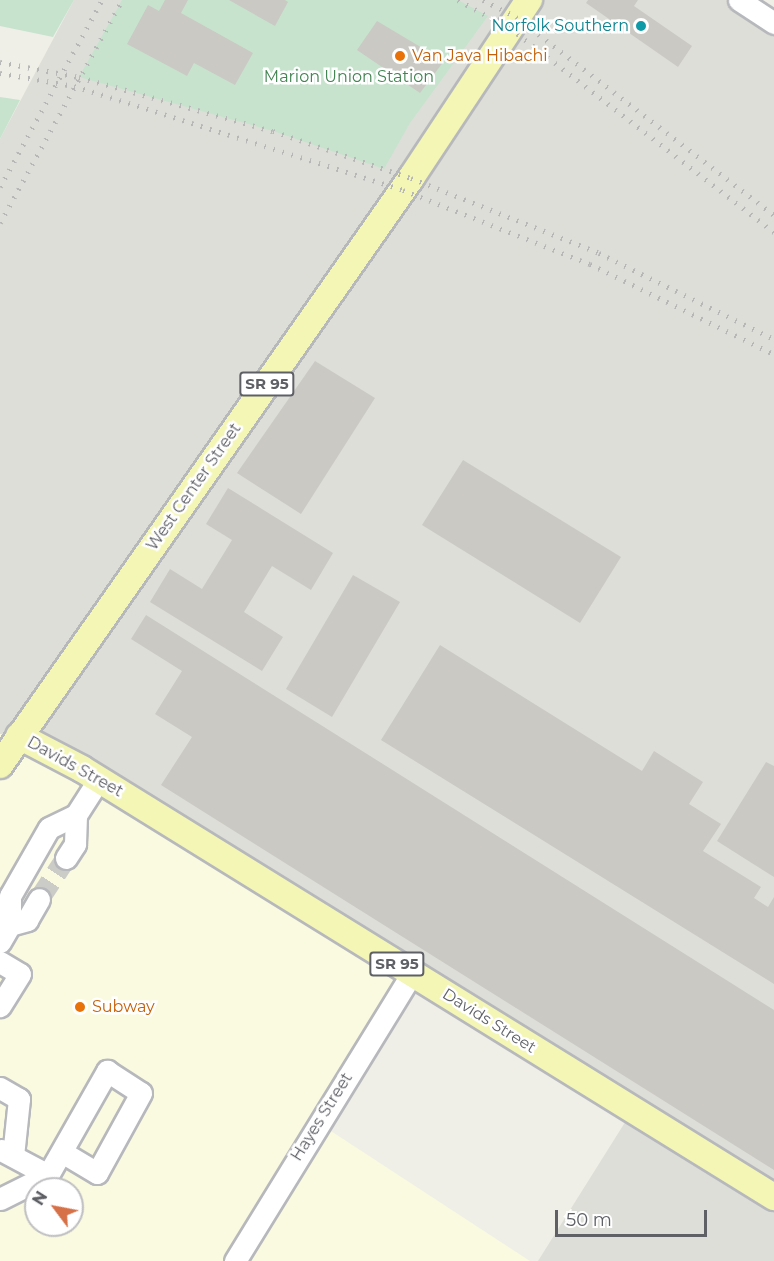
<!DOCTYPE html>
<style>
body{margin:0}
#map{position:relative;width:774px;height:1261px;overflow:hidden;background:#efefe7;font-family:Montserrat,sans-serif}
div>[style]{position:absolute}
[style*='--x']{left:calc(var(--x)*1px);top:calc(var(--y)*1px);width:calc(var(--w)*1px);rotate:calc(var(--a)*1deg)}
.commercial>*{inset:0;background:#fafae1}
.industrial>*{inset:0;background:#deded9}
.green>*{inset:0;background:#c7e3cd}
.building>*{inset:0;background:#cac9c4}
.minor-tunnel>*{height:21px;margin-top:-10.5px;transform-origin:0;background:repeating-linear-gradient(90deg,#cbcbc7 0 21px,transparent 0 31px)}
.roads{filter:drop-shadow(2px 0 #b7b8bc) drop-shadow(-2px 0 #b7b8bc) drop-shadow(0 2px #b7b8bc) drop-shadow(0 -2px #b7b8bc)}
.minor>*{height:21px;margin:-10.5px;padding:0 10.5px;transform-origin:10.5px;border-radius:10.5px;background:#fff}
.major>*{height:26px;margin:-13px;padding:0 13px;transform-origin:13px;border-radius:13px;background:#f3f6b5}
.rail>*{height:4.5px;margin-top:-2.25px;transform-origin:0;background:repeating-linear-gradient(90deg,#b7b7b8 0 1.5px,transparent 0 9.5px)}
.dots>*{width:16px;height:16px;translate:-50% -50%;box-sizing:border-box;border:3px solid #fff;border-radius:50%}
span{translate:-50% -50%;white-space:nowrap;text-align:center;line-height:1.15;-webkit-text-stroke:5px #fff;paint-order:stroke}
.shield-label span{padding:2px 4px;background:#fff;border:2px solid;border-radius:4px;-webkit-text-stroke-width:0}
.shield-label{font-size:15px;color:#5f6066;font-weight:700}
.culture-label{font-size:16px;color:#0d838f}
.right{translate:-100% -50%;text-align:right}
.food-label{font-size:16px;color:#c56008}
.left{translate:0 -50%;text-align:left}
.park-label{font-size:16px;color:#418351}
.street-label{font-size:16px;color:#5f6066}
.north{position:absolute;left:24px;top:1177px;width:60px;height:60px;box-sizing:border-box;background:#fff;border:2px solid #bfbfc2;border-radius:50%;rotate:302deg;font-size:16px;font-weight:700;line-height:24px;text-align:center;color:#5f6066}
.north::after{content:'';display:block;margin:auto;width:21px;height:27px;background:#d57047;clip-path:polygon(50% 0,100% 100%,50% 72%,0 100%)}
.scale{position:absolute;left:555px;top:1210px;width:152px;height:27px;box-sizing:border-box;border:3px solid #5f6066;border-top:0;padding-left:8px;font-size:18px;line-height:21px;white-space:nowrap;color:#5f6066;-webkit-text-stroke:4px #fff;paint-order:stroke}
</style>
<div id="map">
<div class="commercial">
<div style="clip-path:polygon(evenodd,0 734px,19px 736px,412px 973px,314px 1120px,530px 1261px,0 1261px,0 734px,36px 1189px,72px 1189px,72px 1225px,36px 1225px,36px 1189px)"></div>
</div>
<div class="industrial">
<div style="clip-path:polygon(74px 0,735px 0,774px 26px,774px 1261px,538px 1261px,634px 1108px,19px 736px,0 734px,0 139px)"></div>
</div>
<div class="green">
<div style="clip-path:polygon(0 0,74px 0,53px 37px,0 26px)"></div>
<div style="clip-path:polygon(122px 0,458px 0,488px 16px,410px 123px,384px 169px,273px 131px,79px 77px)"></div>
<div style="clip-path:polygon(0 97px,20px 100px,0 139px)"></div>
</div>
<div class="building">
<div style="clip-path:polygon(165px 0,188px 0,181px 13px,253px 53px,235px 85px,194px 63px,187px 76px,127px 44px,148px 5px,159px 11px)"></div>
<div style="clip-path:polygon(229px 0,285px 0,288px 2px,275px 26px)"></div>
<div style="clip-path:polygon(588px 0,638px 0,634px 6px,692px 46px,678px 67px,586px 3px)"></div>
<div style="clip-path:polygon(377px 21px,444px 61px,420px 93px,357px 50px)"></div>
<div style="clip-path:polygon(315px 361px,375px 398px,301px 514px,237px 473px)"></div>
<div style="clip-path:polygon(463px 460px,621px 557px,580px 623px,422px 525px)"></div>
<div style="clip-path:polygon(228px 488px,333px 553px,311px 590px,272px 566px,244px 612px,283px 637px,262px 671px,150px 602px,170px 569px,202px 589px,232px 540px,206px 524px)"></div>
<div style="clip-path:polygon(353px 575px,400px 602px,332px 717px,286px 689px)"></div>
<div style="clip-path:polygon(146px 615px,774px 1010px,774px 1170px,161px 785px,192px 737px,155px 714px,182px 671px,131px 639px)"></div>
<div style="clip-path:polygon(440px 645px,642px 771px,654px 751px,703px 782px,689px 804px,721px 824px,703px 851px,761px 887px,754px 898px,768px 907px,774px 897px,774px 984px,381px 740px)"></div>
<div style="clip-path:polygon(766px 762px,774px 766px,774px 877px,717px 841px)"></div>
</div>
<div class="minor-tunnel">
<div style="--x:39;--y:899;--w:49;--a:-56.6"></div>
</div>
<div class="roads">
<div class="minor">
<div style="--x:739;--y:0;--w:42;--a:33.3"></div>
<div style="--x:66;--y:858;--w:17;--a:-57"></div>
<div style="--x:75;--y:844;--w:29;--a:-88"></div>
<div style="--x:10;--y:925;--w:18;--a:-16"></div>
<div style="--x:27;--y:920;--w:24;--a:-60"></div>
<div style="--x:0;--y:942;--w:20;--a:-60"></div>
<div style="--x:10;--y:925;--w:29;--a:-90"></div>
<div style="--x:10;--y:896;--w:78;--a:-60.2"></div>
<div style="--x:49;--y:828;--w:30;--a:-26"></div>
<div style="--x:76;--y:815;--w:43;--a:-57.4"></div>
<div style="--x:0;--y:962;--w:23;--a:31"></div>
<div style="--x:20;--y:974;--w:38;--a:122"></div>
<div style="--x:0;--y:1088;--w:22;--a:30"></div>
<div style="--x:19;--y:1099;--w:57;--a:96"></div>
<div style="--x:1;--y:1150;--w:53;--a:28"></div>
<div style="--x:0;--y:1199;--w:54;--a:-26.6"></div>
<div style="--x:48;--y:1175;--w:120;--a:-60.4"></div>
<div style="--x:107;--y:1071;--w:40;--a:32.9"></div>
<div style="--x:141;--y:1093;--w:91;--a:118.8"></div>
<div style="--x:97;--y:1173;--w:41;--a:-149"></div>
<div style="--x:235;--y:1261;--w:338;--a:-58.4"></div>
</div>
<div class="major">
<div style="--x:19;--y:736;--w:71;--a:27.6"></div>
<div style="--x:82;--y:769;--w:814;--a:31.74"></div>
<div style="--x:0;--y:765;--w:717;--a:-55"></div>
<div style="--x:411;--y:178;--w:214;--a:-56.5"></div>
</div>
</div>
<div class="rail">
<div style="--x:458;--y:0;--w:59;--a:28.3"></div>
<div style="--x:510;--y:28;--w:334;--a:37.7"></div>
<div style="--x:483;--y:0;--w:37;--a:27"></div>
<div style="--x:516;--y:17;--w:325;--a:37.5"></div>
<div style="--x:0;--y:62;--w:80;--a:10.8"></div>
<div style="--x:79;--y:77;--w:201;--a:15.6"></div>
<div style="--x:273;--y:131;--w:146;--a:18.8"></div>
<div style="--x:411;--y:178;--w:202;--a:21.7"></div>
<div style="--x:599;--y:253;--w:195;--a:26.2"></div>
<div style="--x:0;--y:73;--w:75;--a:10"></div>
<div style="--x:74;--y:86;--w:345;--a:17.5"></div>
<div style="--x:403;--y:190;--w:201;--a:21.6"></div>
<div style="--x:590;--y:264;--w:205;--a:26.1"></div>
<div style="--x:0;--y:187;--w:213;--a:-61.4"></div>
<div style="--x:0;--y:223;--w:254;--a:-61.3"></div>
</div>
<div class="dots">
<div style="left:641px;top:26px;background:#0f9aa8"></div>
<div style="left:400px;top:56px;background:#e8710a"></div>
<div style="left:80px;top:1007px;background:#e8710a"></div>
</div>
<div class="shield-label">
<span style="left:267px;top:384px">SR 95</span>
<span style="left:397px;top:964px">SR 95</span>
</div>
<div class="culture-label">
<span class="right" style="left:629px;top:26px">Norfolk Southern</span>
</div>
<div class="food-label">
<span class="left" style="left:412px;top:56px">Van Java Hibachi</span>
<span class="left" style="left:92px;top:1007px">Subway</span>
</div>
<div class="park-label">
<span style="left:349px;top:77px">Marion Union Station</span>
</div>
<div class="street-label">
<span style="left:194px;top:487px;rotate:-55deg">West Center Street</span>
<span style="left:75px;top:767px;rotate:29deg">Davids Street</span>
<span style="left:489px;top:1021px;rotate:32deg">Davids Street</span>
<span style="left:322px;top:1117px;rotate:-58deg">Hayes Street</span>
</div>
<div class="north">N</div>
<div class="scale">50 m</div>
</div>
